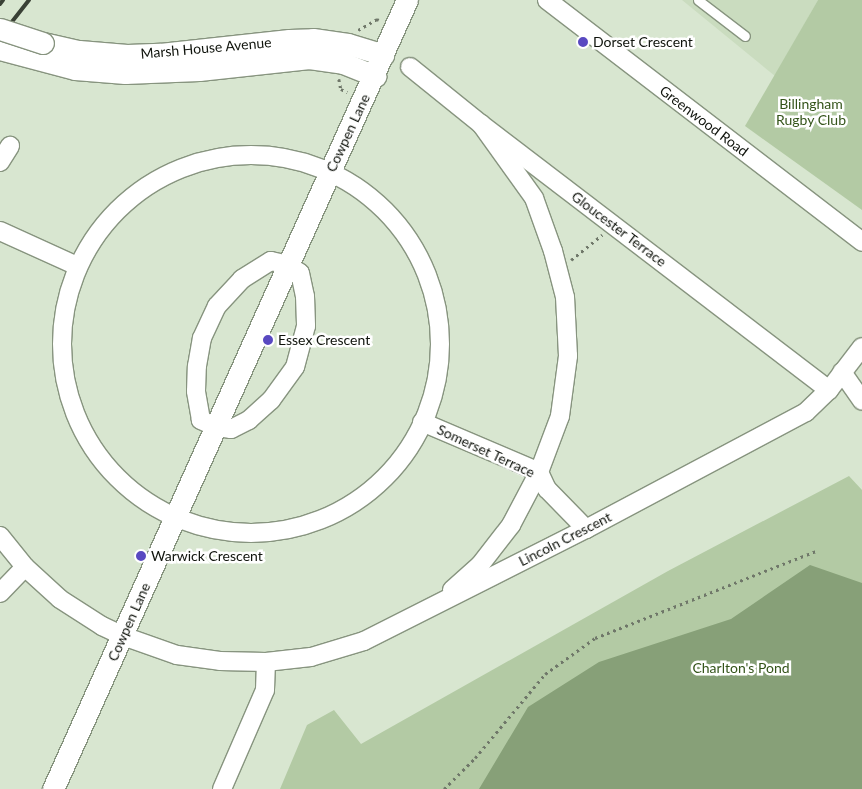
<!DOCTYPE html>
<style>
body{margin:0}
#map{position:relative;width:862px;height:789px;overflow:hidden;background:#d8e6d0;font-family:Lato,sans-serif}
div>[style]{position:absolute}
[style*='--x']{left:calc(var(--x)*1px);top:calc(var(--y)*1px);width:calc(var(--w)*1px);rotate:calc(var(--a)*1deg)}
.built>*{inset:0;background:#cadcbf}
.green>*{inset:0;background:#b3caa4}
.water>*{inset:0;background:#87a078}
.path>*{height:2.5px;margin-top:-1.25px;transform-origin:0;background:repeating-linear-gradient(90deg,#6f7769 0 2.5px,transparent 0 6.5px)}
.roads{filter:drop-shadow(1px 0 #87947f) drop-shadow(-1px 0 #87947f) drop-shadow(0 1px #87947f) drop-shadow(0 -1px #87947f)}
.service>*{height:9px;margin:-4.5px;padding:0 4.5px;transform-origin:4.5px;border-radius:4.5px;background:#fff}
.minor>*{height:18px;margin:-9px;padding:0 9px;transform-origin:9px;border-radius:9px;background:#fff}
.minor>.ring{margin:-9px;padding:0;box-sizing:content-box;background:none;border:18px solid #fff;border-radius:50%}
.tertiary>*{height:21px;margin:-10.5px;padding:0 10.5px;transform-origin:10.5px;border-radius:10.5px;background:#fff}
.rail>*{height:4px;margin:-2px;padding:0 2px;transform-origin:2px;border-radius:2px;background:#394035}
.bridges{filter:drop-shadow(1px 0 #87947f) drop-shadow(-1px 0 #87947f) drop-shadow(0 1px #87947f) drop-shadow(0 -1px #87947f)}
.tertiary-bridge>*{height:21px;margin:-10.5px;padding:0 10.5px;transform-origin:10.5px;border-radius:10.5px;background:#fff}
.dots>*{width:14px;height:14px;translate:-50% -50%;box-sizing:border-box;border:2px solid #fff;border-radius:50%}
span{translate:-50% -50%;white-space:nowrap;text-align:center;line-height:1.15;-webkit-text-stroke:5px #fff;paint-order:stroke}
.poi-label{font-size:14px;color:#0f130c}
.left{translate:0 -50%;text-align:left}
.street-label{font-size:14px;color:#0f130c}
.park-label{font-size:14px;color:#34541a}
</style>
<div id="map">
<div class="built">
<div style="clip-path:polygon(682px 0,818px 0,775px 76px)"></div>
</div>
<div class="green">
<div style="clip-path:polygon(818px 0,862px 0,862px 210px,745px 126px)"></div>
<div style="clip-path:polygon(849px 476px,862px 490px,862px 789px,280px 789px,307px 725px,334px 710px,361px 744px,668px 571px)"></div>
</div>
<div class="water">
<div style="clip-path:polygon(810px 565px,862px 583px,862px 789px,479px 789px,528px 707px,599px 662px,731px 619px)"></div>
</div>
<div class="path">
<div style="--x:358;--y:30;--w:22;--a:-30"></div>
<div style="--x:377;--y:19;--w:2;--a:27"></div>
<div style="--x:339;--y:79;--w:10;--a:79"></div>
<div style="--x:341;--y:89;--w:7;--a:27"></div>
<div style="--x:571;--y:260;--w:40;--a:-39"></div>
<div style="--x:444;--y:789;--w:44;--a:-45"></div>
<div style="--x:475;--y:758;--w:109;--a:-50.2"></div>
<div style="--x:545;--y:674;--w:62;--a:-35.8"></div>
<div style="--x:595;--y:638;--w:240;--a:-21.5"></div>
</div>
<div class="roads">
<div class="service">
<div style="--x:698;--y:0;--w:59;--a:37.5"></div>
</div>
<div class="minor">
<div style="--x:547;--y:0;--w:397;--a:37.5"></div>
<div style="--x:410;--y:67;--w:91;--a:38.8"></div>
<div style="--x:481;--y:124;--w:438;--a:37.4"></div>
<div class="ring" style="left:62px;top:155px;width:360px;height:360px"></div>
<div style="--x:0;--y:162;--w:19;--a:-58"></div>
<div style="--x:0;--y:231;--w:85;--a:24.4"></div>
<div style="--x:271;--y:261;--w:17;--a:13"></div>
<div style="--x:288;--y:265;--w:14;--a:34"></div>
<div style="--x:300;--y:273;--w:24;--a:78"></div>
<div style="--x:305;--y:296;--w:30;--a:88"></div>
<div style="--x:306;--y:326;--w:42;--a:105"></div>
<div style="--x:295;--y:367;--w:41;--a:126"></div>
<div style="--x:271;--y:400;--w:30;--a:138"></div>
<div style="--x:249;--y:420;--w:20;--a:153"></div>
<div style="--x:231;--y:429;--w:15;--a:-172"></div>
<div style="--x:216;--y:427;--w:17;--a:-155"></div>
<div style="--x:201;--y:420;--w:29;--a:-100"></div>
<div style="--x:196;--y:391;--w:25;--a:-88"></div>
<div style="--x:197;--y:366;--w:28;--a:-80"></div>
<div style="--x:202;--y:338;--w:35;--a:-65"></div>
<div style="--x:217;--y:306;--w:37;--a:-47"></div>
<div style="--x:242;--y:279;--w:34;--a:-32"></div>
<div style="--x:842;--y:372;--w:35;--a:55"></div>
<div style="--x:422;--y:422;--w:127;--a:23.1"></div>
<div style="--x:539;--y:472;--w:19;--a:65"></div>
<div style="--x:547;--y:489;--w:56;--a:45.7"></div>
<div style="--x:0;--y:536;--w:40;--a:51"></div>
<div style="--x:25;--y:567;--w:47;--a:42.4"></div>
<div style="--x:60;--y:599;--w:50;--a:32.7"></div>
<div style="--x:102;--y:626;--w:23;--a:25"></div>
<div style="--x:123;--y:636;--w:57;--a:19.4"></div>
<div style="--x:177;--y:655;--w:43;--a:7.9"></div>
<div style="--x:220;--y:661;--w:46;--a:1.2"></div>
<div style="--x:266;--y:662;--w:45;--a:-6.3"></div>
<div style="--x:311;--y:657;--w:55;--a:-16.8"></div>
<div style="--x:364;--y:641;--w:249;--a:-26.8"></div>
<div style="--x:586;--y:529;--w:249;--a:-28"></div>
<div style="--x:806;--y:412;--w:32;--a:-44"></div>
<div style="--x:829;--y:390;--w:54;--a:-52.5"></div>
<div style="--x:452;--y:590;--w:38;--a:-42"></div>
<div style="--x:480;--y:565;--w:51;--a:-52.2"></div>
<div style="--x:511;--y:525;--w:60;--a:-62.2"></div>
<div style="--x:539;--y:472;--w:60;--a:-69.4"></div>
<div style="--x:560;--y:416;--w:61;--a:-82.4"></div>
<div style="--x:568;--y:356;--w:59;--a:-92.9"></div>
<div style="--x:565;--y:297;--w:48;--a:-104.6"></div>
<div style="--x:553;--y:251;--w:56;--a:-109.7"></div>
<div style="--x:534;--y:198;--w:91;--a:-125.6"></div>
<div style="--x:0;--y:593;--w:36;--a:-46"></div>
<div style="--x:222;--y:789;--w:108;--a:-66.5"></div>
<div style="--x:265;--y:690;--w:28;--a:-88"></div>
</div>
<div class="tertiary">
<div style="--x:43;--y:43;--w:37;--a:13"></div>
<div style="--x:79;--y:51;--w:48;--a:4.8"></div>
<div style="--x:127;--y:55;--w:33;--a:-2"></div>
<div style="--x:160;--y:54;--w:130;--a:-6.2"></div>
<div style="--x:289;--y:40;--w:24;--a:-2"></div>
<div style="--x:313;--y:39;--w:35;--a:8"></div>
<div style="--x:348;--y:44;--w:37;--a:17"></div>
<div style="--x:0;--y:49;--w:78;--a:14.9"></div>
<div style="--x:75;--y:69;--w:50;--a:4.6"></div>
<div style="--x:125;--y:73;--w:74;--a:-2.3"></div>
<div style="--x:199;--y:70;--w:111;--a:-6.2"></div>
<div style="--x:309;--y:58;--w:34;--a:8"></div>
<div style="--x:343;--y:63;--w:35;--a:22"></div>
<div style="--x:53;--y:789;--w:865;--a:-65.84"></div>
</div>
</div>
<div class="rail">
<div style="--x:0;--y:4;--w:5;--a:-53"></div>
<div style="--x:0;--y:37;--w:47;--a:-51.9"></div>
</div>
<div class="bridges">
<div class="tertiary-bridge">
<div style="--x:0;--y:29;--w:45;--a:18"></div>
</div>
</div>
<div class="dots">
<div style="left:583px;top:42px;background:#5949c1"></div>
<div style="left:268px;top:340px;background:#5949c1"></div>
<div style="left:141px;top:556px;background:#5949c1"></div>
</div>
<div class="poi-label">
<span class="left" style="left:593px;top:42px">Dorset Crescent</span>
<span class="left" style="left:278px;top:340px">Essex Crescent</span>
<span class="left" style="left:151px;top:556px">Warwick Crescent</span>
</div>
<div class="street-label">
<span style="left:206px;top:48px;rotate:-5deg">Marsh House Avenue</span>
<span style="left:704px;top:121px;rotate:37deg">Greenwood Road</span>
<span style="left:348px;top:133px;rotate:-65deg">Cowpen Lane</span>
<span style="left:619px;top:229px;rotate:37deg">Gloucester Terrace</span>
<span style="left:486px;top:451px;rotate:25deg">Somerset Terrace</span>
<span style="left:565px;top:539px;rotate:-27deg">Lincoln Crescent</span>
<span style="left:129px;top:622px;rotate:-66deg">Cowpen Lane</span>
</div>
<div class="park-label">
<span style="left:811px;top:112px">Billingham<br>Rugby Club</span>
<span style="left:741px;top:668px">Charlton's Pond</span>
</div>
</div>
